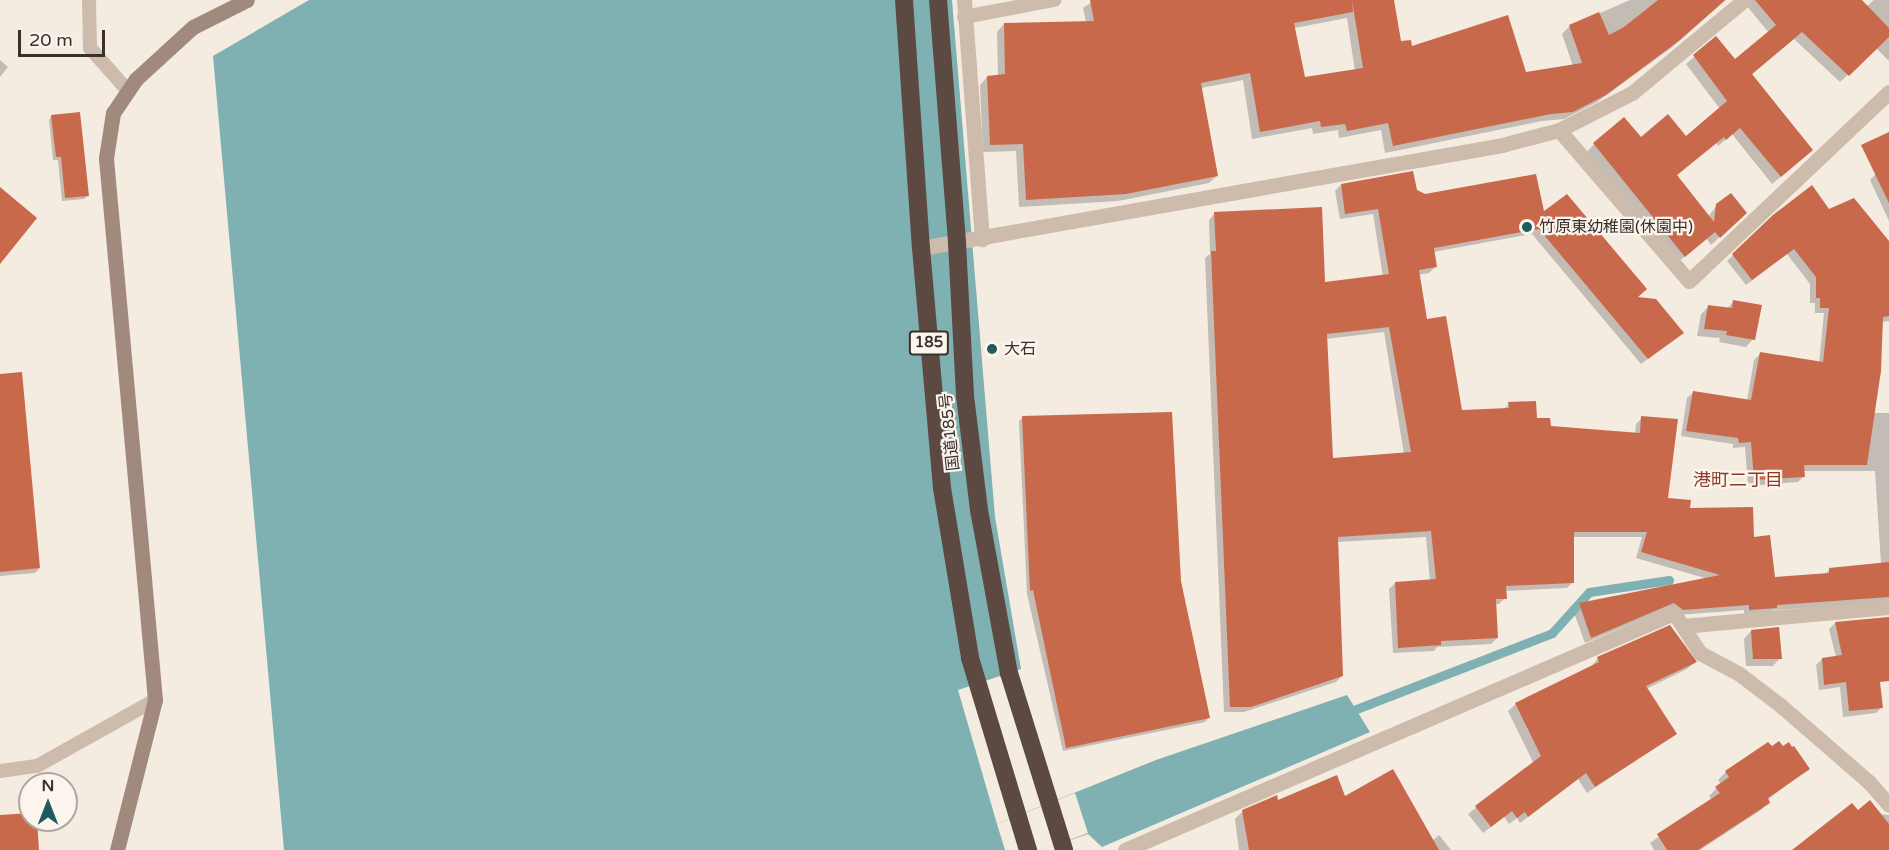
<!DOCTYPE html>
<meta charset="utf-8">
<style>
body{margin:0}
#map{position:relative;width:1889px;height:850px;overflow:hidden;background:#f4ebe1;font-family:"Varela Round","Noto Sans JP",sans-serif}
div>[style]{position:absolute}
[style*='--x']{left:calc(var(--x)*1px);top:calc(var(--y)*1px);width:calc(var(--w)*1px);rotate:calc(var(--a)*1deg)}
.water>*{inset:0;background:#7fb0b2}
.pier>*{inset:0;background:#f4ebe1}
.shadow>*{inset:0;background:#0003}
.stream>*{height:9px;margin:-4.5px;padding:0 4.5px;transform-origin:4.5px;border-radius:4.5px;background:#7fb0b2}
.building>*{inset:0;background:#c8694b}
.lane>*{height:14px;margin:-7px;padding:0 7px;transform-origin:7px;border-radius:7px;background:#cdbbac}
.street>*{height:15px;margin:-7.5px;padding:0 7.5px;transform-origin:7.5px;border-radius:7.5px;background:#cdbbac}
.secondary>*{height:15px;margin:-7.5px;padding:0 7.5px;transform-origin:7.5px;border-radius:7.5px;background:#a18a7d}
.highway>*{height:18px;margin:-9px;padding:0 9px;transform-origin:9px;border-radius:9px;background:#5c4a42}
.dots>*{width:16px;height:16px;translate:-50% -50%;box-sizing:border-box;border:3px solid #fbf5ee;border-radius:50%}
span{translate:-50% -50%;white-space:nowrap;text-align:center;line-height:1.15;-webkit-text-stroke:4.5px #fbf5ee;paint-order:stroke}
.shield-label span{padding:2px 4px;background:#fbf5ee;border:2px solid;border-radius:4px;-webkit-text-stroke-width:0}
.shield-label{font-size:15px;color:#3b302b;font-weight:700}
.poi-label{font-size:16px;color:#3b302b}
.left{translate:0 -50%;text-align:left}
.street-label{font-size:16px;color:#3b302b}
.neighbourhood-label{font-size:18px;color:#8c3b22}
.north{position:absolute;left:18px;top:772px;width:60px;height:60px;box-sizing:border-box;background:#fbf5ee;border:2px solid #aea6a0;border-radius:50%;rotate:0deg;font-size:16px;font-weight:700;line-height:24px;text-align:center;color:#3b302b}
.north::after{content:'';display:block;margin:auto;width:21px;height:27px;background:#1f5a5e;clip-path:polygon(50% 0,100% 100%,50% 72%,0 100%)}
.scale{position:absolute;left:18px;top:30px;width:87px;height:27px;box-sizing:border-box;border:3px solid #3b302b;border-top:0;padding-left:8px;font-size:18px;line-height:21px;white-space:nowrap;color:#3b302b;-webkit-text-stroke:4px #fbf5ee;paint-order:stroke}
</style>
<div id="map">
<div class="water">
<div style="clip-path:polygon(309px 0,952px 0,995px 517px,1021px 669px,958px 690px,997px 824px,1156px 760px,1347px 695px,1370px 732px,1102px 847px,1088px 834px,1042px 850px,284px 850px,213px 56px)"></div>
</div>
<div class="pier">
<div style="clip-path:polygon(1075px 793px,1088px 833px,1043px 850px,1005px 850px,997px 824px)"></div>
</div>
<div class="shadow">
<div style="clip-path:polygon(evenodd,1095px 0,1392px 0,1400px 43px,1410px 48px,1525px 74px,1573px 66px,1562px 34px,1570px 26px,1630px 0,1726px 0,1671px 48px,1597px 102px,1564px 119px,1542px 121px,1385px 153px,1381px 130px,1339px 138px,1338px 130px,1313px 134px,1312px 128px,1252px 139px,1243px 80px,1201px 88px,1217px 176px,1209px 183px,1118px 201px,1019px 207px,1016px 151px,983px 152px,980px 85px,987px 77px,998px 76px,997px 32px,1004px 24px,1086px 22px,1083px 8px,1095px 0,1347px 18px,1355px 71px,1303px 79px,1294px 28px,1347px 18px)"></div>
<div style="clip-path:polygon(1742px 0,1859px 0,1866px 7px,1874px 0,1889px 0,1889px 61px,1876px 48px,1840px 82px,1794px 39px,1751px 75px,1804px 157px,1772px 184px,1732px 134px,1718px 146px,1716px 143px,1676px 176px,1708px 217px,1717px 205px,1745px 213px,1711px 245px,1706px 238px,1677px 263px,1587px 152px,1594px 144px,1686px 138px,1720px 109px,1686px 64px,1716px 38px,1735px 61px,1769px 33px)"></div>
<div style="clip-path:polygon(0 60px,8px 67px,0 77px)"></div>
<div style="clip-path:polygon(52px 116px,87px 196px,84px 199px,62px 201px,58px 160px,53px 160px,49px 120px)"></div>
<div style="clip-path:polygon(1889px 170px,1889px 221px,1870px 180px,1876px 174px)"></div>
<div style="clip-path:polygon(evenodd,1341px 185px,1415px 191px,1424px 195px,1542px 213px,1635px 298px,1682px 333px,1641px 364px,1532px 234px,1433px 252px,1435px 267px,1429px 273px,1418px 275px,1425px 321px,1461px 412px,1503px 410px,1509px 404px,1549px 427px,1635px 434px,1636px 424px,1642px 418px,1666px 499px,1753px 539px,1774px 579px,1824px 575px,1829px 570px,1881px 564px,1875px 471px,1803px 471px,1804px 476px,1798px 482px,1748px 486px,1745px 447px,1733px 448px,1733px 444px,1681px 436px,1687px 398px,1694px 392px,1747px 401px,1754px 360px,1760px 354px,1819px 363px,1824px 313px,1815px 313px,1815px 303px,1810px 303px,1810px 284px,1787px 254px,1746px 285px,1727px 261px,1774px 216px,1829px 210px,1889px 243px,1889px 321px,1882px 322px,1873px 413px,1889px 413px,1889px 607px,1886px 603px,1773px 610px,1770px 613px,1744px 615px,1744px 610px,1677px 615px,1667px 609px,1585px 643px,1573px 610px,1579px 604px,1708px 579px,1636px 558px,1642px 537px,1573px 537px,1573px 582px,1567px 588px,1505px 591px,1505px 598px,1499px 604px,1495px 604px,1497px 638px,1491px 644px,1437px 647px,1434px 651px,1393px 653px,1389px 589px,1395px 583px,1430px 581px,1426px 537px,1336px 542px,1342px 676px,1336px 682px,1244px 712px,1224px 712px,1205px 258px,1210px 254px,1209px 220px,1215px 213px,1324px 284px,1383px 277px,1373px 214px,1340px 219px,1335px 191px,1341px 185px,1384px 332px,1404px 454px,1331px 460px,1326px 339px,1384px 332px)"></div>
<div style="clip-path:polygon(1733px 302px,1753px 339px,1746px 347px,1719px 342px,1720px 338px,1697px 336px,1701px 314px,1708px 307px,1727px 309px)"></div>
<div style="clip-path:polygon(21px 374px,39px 569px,35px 573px,0 576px,0 376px)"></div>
<div style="clip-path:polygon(1023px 417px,1179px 581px,1208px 718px,1205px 722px,1063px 751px,1027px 594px,1019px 421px)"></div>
<div style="clip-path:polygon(1889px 617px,1889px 678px,1879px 682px,1882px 707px,1876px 713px,1843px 717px,1840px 687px,1819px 690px,1816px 665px,1822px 659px,1836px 657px,1829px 629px,1835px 623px)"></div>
<div style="clip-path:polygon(1751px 631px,1780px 658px,1773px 666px,1746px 666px,1744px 639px)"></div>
<div style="clip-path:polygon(1598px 658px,1695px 662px,1687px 669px,1646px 689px,1675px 734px,1587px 793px,1578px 779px,1520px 823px,1517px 818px,1509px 824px,1504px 817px,1483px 833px,1468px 814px,1534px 764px,1508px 711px,1516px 704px,1591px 667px)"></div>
<div style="clip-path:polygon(1808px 769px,1767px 800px,1768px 802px,1761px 810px,1700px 850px,1654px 850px,1650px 843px,1712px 800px,1709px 796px,1721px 784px,1718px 780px,1726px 772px)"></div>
<div style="clip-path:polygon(1345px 798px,1432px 841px,1439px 835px,1451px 850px,1239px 850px,1235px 819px,1243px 811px,1277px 802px)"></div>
<div style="clip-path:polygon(1858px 812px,1889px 815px,1889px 850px,1803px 850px)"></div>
</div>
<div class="stream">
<div style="--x:1346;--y:713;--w:221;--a:-21.2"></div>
<div style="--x:1552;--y:633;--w:55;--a:-47.9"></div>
<div style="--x:1589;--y:592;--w:81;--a:-8.5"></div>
</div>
<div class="building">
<div style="clip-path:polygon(1090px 0,1352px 0,1353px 12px,1294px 23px,1305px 77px,1363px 68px,1352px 0,1394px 0,1401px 41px,1411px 40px,1412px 46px,1508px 15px,1526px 72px,1582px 63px,1569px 25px,1599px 12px,1609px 35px,1624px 27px,1658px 0,1725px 0,1680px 40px,1606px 95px,1573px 112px,1551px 114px,1393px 146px,1388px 123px,1347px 131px,1345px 124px,1321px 127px,1320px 121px,1260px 132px,1250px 73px,1201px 83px,1218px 176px,1126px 194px,1026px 200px,1023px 144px,990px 145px,987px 76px,1005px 74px,1004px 23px,1094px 21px)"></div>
<div style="clip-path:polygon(1755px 0,1862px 0,1889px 28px,1889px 37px,1849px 76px,1802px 32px,1752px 74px,1813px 150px,1781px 177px,1740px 128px,1726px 140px,1724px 137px,1677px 175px,1714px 222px,1716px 204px,1731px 193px,1747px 213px,1720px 238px,1715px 232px,1685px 257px,1593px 143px,1624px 117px,1641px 137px,1668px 114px,1686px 136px,1727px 101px,1693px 55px,1716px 36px,1735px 59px,1776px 25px)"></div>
<div style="clip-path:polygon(80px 112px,89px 196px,65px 198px,61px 157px,56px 157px,51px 115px)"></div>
<div style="clip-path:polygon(1889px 132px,1889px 203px,1861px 145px)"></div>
<div style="clip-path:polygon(evenodd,1413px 171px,1417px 190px,1425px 194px,1536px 174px,1544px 211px,1567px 194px,1647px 289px,1638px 297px,1656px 299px,1684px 333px,1648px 359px,1539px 229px,1434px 248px,1437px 267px,1419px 270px,1427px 319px,1446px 316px,1462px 410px,1509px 408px,1508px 402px,1536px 401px,1537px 418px,1550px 418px,1551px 426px,1640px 433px,1641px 416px,1678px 419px,1668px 498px,1691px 500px,1690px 508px,1753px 507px,1754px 537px,1770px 535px,1775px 577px,1829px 573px,1829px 568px,1889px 562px,1889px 597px,1777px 605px,1777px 608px,1749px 610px,1749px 605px,1683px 610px,1674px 603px,1591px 638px,1579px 603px,1720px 575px,1641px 552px,1647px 532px,1574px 532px,1574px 583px,1506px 586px,1507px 599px,1496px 599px,1498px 638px,1441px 641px,1441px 645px,1398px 648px,1395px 582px,1436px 579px,1431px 531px,1338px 537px,1343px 676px,1251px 707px,1230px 707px,1211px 251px,1216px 251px,1214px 212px,1322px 207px,1325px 282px,1389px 274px,1378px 209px,1345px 214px,1341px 184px,1413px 171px,1389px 327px,1411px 452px,1333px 458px,1327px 334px,1389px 327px)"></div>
<div style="clip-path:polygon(1812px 185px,1829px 209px,1854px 198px,1889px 241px,1889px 316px,1883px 317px,1881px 371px,1867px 465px,1804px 465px,1805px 477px,1754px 480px,1751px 442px,1739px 443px,1738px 438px,1686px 431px,1693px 391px,1751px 400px,1760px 352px,1823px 362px,1829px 308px,1820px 308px,1820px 298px,1816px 298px,1816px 277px,1794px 249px,1752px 280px,1732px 254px,1773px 215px)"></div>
<div style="clip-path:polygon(0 187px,37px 218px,0 264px)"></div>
<div style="clip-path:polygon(1733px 300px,1762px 305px,1755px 340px,1726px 335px,1727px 331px,1704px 329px,1708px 305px,1732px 308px)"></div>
<div style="clip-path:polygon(22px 372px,40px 568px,0 572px,0 374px)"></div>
<div style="clip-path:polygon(1172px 412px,1181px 581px,1210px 718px,1066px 748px,1033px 590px,1030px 591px,1022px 416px)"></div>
<div style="clip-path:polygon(1889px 617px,1889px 681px,1880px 682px,1883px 708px,1849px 711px,1846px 682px,1824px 685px,1822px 658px,1842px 655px,1835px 622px)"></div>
<div style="clip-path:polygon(1670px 625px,1697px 662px,1646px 686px,1677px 734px,1595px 787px,1586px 773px,1528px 817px,1525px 812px,1517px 818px,1512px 811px,1491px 827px,1475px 806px,1541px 756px,1515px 703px,1599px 662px,1597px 657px)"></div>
<div style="clip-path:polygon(1779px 627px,1782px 659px,1753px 659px,1751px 630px)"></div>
<div style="clip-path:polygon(1779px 741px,1783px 746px,1789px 742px,1792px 747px,1794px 746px,1810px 769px,1768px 798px,1770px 803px,1698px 850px,1667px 850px,1657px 834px,1720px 793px,1715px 787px,1729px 777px,1725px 771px,1768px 742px,1772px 746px)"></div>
<div style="clip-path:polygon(1393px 769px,1439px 850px,1249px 850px,1242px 810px,1277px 795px,1278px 800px,1337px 775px,1345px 796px)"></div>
<div style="clip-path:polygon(1870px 800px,1889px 824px,1889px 850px,1792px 850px,1852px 803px,1858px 810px)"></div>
<div style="clip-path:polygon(30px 813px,30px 820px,37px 820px,39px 850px,0 850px,0 815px)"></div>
</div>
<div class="lane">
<div style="--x:89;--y:0;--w:48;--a:88.8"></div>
<div style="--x:90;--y:48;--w:57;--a:48.5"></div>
<div style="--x:964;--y:17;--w:92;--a:-10.7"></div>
<div style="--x:0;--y:771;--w:37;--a:-8"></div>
<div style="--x:37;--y:766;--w:135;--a:-29.2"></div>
</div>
<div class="street">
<div style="--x:964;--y:0;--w:240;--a:85.7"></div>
<div style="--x:1559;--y:130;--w:199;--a:49.3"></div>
<div style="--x:1689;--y:281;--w:275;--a:-43.4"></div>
<div style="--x:921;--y:248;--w:590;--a:-10.05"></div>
<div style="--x:1502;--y:145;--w:59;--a:-14.7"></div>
<div style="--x:1559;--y:130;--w:82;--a:-26.9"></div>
<div style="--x:1632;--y:93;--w:146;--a:-39.7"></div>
<div style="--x:1683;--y:626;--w:207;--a:-5.3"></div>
<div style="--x:1125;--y:850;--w:598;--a:-23.35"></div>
<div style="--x:1674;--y:613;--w:48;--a:57"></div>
<div style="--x:1700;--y:653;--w:43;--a:27.8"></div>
<div style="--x:1738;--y:673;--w:53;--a:37.3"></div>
<div style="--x:1780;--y:705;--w:118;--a:40.9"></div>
<div style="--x:1869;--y:782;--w:30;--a:49"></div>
</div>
<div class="secondary">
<div style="--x:117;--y:850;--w:155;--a:-75.8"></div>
<div style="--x:155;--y:700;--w:544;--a:-95.17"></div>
<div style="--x:106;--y:158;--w:46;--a:-81.2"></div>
<div style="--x:113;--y:113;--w:41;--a:-55.9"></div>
<div style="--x:136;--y:79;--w:77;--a:-42.4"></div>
<div style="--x:193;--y:27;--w:60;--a:-26.6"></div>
</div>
<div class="highway">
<div style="--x:904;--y:0;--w:249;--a:86.1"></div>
<div style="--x:921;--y:248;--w:241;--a:85"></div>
<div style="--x:942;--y:488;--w:172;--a:80.6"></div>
<div style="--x:970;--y:658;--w:201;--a:73.2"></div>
<div style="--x:938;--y:0;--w:244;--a:85.5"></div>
<div style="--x:957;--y:243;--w:153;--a:87"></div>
<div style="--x:965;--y:396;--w:115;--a:83"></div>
<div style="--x:979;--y:510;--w:166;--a:79.6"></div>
<div style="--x:1009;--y:673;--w:185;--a:72.7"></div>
</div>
<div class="dots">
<div style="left:1527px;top:227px;background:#1f5a5e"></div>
<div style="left:992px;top:349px;background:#1f5a5e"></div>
</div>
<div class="shield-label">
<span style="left:929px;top:343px">185</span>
</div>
<div class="poi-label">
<span class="left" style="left:1539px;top:227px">竹原東幼稚園(休園中)</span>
<span class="left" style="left:1004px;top:349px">大石</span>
</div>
<div class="street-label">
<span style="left:950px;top:432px;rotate:-96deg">国道185号</span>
</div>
<div class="neighbourhood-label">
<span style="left:1738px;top:480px">港町二丁目</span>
</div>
<div class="north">N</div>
<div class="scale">20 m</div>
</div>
